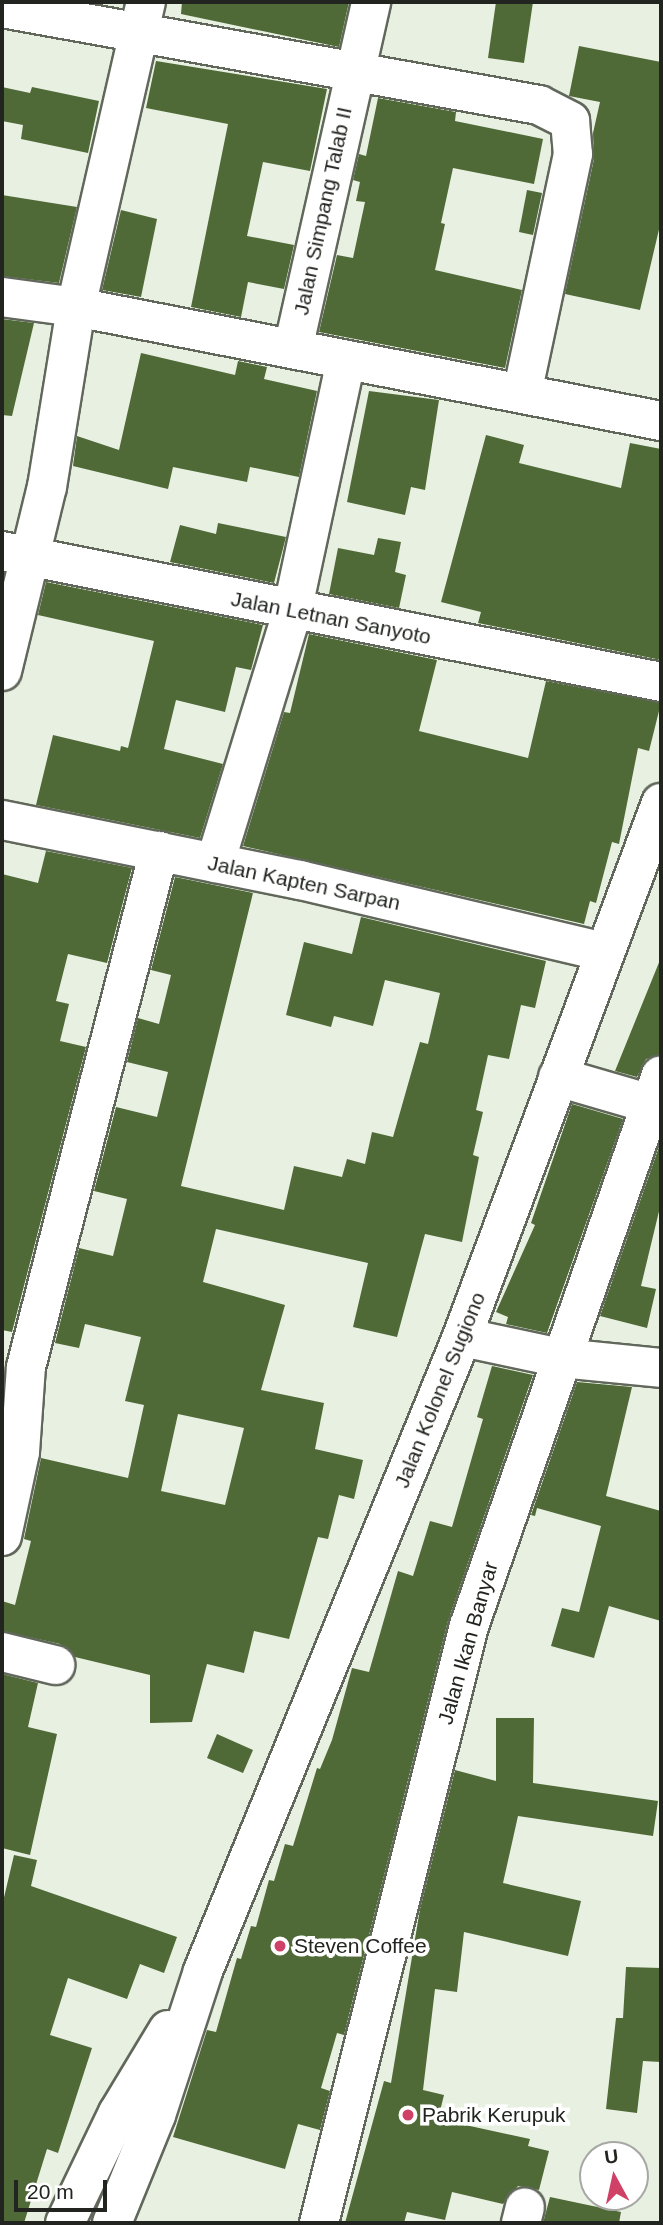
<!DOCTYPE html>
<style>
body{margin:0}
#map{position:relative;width:663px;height:2225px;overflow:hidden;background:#e8f0e1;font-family:Helvetica,sans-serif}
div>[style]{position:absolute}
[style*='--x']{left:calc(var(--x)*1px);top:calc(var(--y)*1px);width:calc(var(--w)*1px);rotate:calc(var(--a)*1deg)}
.building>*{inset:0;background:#4f6937}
.roads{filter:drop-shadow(2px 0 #61685b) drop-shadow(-2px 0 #61685b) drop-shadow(0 2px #61685b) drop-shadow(0 -2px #61685b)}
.minor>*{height:38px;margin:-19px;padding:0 19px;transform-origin:19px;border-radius:19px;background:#fff}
.major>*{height:38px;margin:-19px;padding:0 19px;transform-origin:19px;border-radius:19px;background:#fff}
.dots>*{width:19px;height:19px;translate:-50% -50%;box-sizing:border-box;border:4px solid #fff;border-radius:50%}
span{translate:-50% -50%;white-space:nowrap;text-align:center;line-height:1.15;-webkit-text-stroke:7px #fff;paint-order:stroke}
.street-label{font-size:21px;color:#22251f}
.poi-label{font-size:21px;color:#22251f}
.left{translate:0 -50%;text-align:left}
.frame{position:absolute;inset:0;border:4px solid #22251f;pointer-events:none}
.north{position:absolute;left:579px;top:2141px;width:70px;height:70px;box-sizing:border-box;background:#fff;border:2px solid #a7a8a5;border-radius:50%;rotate:352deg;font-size:19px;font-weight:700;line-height:28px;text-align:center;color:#22251f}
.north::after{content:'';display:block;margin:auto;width:24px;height:32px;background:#d04167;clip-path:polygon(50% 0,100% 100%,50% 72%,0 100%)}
.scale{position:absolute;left:14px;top:2180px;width:93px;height:32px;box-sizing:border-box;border:4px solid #22251f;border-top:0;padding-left:9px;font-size:21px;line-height:24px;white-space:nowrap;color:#22251f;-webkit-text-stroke:5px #fff;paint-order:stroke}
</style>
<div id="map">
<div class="building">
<div style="clip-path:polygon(182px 2px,349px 2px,339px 47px,181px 14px)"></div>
<div style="clip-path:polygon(496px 2px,533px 2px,524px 63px,488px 58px)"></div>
<div style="clip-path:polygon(579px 46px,661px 62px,661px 221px,640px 310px,565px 294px,594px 159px,593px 133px,600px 102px,569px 96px)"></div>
<div style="clip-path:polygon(156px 61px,327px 89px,310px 171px,263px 162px,247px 236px,294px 245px,284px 289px,248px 282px,241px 317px,191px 307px,228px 124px,146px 108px)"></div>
<div style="clip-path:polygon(2px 87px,30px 93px,32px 87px,99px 101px,88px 153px,21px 139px,23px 125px,2px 121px)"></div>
<div style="clip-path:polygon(378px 98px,456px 112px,455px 121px,543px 139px,534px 184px,453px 168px,441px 223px,445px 224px,435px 270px,522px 290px,505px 368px,319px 332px,337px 255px,353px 258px,365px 202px,356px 201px,360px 182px,353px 180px,359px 154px,366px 156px)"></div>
<div style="clip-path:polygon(527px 190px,542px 193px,533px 235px,519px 232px)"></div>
<div style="clip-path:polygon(2px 195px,77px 207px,59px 283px,2px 276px)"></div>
<div style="clip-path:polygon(121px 210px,157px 219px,141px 297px,102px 290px)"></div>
<div style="clip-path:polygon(2px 319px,34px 323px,12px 416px,2px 415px)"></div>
<div style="clip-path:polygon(141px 353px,235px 375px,238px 361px,267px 367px,264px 379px,317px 391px,299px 477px,250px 467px,247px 482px,173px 467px,168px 489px,73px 466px,77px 436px,119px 450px)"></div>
<div style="clip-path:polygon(369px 391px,439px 400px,425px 490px,411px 487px,405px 515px,347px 502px)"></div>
<div style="clip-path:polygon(486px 435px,524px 445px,519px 463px,621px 488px,630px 443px,661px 449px,661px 660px,478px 623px,481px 612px,441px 602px)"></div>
<div style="clip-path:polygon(218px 523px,286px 537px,274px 583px,170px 562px,180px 525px,216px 534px)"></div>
<div style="clip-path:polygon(378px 538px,401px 542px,395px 572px,406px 575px,399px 608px,329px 594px,338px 548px,374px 555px)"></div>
<div style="clip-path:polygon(46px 582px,263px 625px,251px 670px,236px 667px,225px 712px,176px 700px,164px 749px,223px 764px,200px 838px,36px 805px,53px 735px,120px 751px,121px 746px,128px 748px,154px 641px,38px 615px)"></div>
<div style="clip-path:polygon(309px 634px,437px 660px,419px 731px,528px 758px,546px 681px,661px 703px,649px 751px,638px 748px,619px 844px,612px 842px,596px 903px,590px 901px,584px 924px,243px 846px,284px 712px,290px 713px)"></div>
<div style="clip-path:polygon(46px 851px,132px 868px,107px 963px,68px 954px,56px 1001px,69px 1004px,60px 1041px,86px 1047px,12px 1332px,2px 1330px,2px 874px,38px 883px)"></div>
<div style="clip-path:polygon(evenodd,175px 877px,253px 893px,181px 1186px,284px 1210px,294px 1166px,342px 1177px,347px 1159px,365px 1164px,372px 1132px,393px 1137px,420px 1042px,428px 1044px,440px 993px,385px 980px,373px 1026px,334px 1016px,331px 1027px,286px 1015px,304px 942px,352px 954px,361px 917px,546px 961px,535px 1008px,521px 1005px,509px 1059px,488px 1055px,476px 1110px,483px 1112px,473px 1155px,479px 1157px,462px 1242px,425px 1234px,397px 1337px,353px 1327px,368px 1263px,216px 1229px,203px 1282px,285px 1305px,261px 1390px,324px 1403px,315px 1449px,363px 1460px,354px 1499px,339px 1495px,328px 1539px,318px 1537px,289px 1639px,254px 1631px,244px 1673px,207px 1664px,192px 1722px,150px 1723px,150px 1675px,75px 1657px,60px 1644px,2px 1631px,2px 1601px,15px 1605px,31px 1541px,24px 1539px,41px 1458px,128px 1478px,144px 1405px,125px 1401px,141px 1337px,85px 1324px,79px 1348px,55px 1343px,79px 1248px,113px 1256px,127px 1199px,94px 1191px,116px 1107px,157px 1117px,168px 1072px,127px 1062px,138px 1018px,159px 1024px,171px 975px,151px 970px,175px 877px,178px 1414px,244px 1428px,225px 1505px,161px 1491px,178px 1414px)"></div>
<div style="clip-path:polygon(660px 960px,661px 1054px,646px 1059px,637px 1077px,615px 1071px)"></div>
<div style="clip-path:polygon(572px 1104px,623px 1119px,547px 1333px,506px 1324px,508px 1317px,496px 1312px,535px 1225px,531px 1223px)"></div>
<div style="clip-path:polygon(661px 1141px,661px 1203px,641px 1286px,656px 1289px,647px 1328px,600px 1316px)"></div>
<div style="clip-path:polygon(492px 1366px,533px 1375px,448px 1621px,344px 2035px,337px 2033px,321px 2088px,330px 2091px,320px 2130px,298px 2124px,285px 2169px,173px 2137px,207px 2030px,216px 2032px,237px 1958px,241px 1959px,251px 1926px,256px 1927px,269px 1880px,274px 1881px,285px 1844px,293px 1846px,317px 1768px,320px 1769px,332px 1740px,352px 1668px,369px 1672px,398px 1571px,413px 1576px,430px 1521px,452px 1527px,483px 1419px,477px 1417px)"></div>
<div style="clip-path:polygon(577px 1382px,632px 1387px,606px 1496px,661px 1511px,661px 1621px,609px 1606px,594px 1658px,551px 1646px,562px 1608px,579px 1612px,601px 1526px,537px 1508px,535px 1516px,531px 1515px)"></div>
<div style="clip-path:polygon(2px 1674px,38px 1683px,28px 1727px,57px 1734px,30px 1855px,2px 1848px)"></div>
<div style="clip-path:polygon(496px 1718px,534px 1718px,533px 1783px,658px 1801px,653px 1836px,518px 1816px,503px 1883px,581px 1901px,568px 1956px,464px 1932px,457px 1992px,435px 1989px,423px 2090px,444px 2095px,438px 2119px,530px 2139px,528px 2146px,549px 2151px,539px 2190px,518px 2186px,503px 2204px,452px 2192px,445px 2220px,407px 2212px,404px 2223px,345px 2223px,384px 2081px,391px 2083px,420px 1909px,455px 1770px,496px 1781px)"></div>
<div style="clip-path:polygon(217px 1734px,253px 1750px,243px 1773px,207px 1758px)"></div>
<div style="clip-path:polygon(14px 1855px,37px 1860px,31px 1886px,177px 1937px,164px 1973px,140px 1964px,127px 1999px,68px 1978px,50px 2035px,92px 2048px,58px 2153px,47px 2149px,24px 2223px,2px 2223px,2px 1906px)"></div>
<div style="clip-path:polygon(626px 1967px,661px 1968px,661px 2062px,643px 2061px,637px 2113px,606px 2109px,616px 2018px,623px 2018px)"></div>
<div style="clip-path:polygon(550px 2197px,621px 2212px,619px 2223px,543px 2223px)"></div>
</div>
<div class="roads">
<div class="minor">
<div style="--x:2;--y:8;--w:546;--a:10.24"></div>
<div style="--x:539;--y:105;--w:35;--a:27"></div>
<div style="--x:570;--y:121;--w:33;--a:85"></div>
<div style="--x:573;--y:154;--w:244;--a:102"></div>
<div style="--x:2;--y:297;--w:75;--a:7.7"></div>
<div style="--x:76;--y:307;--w:596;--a:11.03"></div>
<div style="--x:293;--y:349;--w:356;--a:-77.3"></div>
<div style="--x:2;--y:551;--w:672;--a:11.24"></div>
<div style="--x:2;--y:671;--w:189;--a:-76.3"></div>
<div style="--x:47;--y:487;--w:182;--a:-80.8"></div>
<div style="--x:76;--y:307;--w:313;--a:-77.1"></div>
<div style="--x:2;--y:820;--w:304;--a:11.4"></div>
<div style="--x:300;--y:880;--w:313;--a:13.3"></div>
<div style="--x:215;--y:863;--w:263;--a:-72.9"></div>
<div style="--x:292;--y:612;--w:258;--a:-77.9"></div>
<div style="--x:558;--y:1077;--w:107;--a:16.2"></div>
<div style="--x:462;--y:1337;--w:101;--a:12"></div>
<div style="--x:561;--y:1358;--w:100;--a:5.7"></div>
<div style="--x:2;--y:1536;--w:86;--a:-77.9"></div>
<div style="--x:20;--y:1452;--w:85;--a:-86"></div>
<div style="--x:26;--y:1367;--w:533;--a:-75.55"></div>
<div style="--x:2;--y:1652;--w:55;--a:13.8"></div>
<div style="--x:319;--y:2223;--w:616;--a:-75.9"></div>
<div style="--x:469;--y:1626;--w:583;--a:-70.79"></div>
<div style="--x:521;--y:2223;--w:16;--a:-76"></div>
</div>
<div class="major">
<div style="--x:65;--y:2223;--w:122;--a:-64.3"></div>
<div style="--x:118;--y:2113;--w:97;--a:-58.9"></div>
<div style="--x:112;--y:2223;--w:117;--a:-67.8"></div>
<div style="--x:156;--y:2115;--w:151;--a:-71.9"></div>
<div style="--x:203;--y:1971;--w:685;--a:-67.78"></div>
<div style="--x:462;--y:1337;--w:570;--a:-69.56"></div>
</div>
</div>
<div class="dots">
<div style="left:280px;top:1946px;background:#d04167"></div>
<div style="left:408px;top:2115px;background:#d04167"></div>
</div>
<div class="street-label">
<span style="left:323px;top:211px;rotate:-78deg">Jalan Simpang Talab II</span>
<span style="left:331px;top:618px;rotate:11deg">Jalan Letnan Sanyoto</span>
<span style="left:304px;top:883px;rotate:12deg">Jalan Kapten Sarpan</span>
<span style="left:440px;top:1390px;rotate:-68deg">Jalan Kolonel Sugiono</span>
<span style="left:468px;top:1643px;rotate:-74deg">Jalan Ikan Banyar</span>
</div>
<div class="poi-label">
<span class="left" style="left:294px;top:1946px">Steven Coffee</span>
<span class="left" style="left:422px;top:2115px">Pabrik Kerupuk</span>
</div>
<div class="frame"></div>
<div class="north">U</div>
<div class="scale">20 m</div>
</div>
